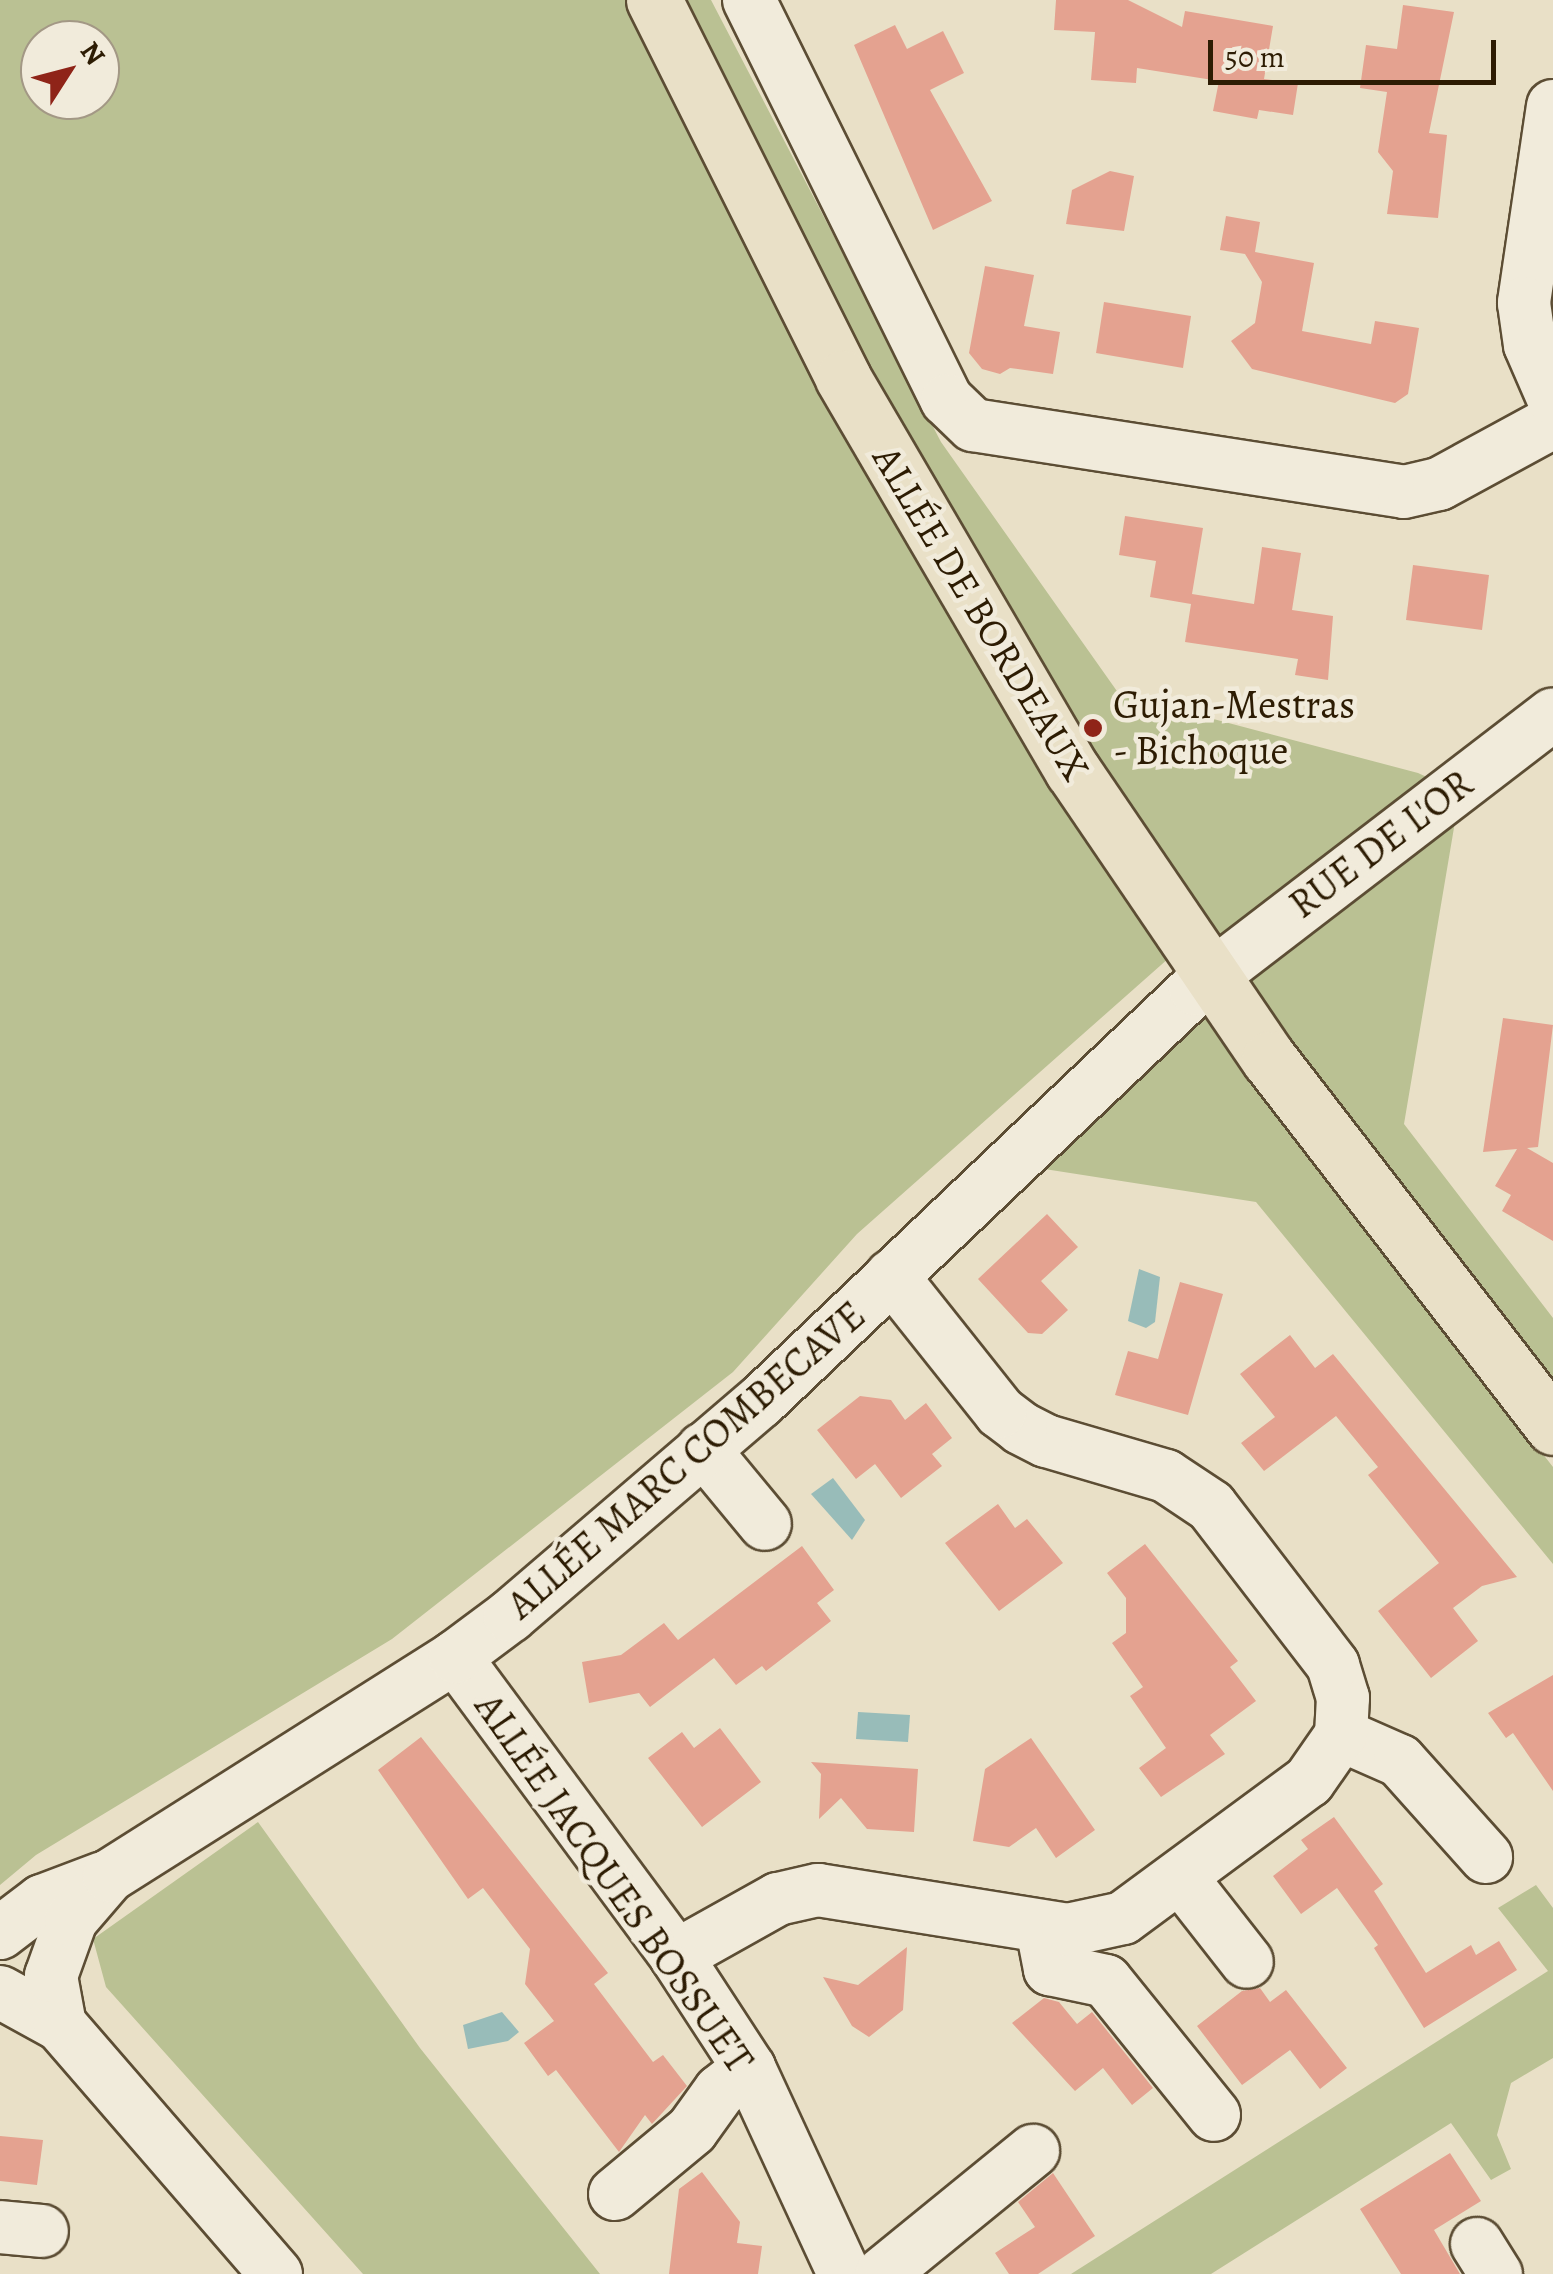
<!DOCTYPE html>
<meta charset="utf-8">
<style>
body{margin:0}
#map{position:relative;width:1553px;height:2274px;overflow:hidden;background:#e9e0c7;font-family:Alegreya,serif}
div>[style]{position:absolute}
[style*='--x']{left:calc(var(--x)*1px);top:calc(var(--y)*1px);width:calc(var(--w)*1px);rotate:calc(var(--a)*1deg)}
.green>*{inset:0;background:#bac193}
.water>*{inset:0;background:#98bcb9}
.building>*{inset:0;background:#e4a290}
.roads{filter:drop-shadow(2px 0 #5c4d34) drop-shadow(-2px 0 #5c4d34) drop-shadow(0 2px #5c4d34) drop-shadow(0 -2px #5c4d34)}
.minor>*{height:52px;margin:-26px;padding:0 26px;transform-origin:26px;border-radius:26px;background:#f1ebdb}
.major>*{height:55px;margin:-27.5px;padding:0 27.5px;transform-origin:27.5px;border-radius:27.5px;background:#e9e0c7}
.dots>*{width:28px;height:28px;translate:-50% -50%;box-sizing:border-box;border:5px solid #f1ebdb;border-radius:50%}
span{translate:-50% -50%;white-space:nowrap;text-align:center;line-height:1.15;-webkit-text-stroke:9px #f1ebdb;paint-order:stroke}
.street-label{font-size:40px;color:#2d1c03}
.poi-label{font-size:40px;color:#2d1c03}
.left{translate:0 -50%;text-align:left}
.north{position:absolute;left:20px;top:20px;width:100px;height:100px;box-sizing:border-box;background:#f1ebdb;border:2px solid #a39885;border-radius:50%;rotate:54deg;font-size:28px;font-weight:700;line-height:40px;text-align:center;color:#2d1c03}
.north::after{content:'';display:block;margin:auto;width:35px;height:45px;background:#8f2418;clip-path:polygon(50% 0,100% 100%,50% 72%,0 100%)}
.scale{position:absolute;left:1208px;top:40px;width:288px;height:45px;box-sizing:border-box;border:5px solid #2d1c03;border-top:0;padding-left:12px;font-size:30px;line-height:35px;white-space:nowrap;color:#2d1c03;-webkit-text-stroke:8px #f1ebdb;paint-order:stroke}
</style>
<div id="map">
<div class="green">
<div style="clip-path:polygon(evenodd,0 0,711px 0,941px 442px,1119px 694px,1418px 773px,1453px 789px,1458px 804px,1404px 1124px,1553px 1318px,1553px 1427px,1187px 942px,857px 1234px,733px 1372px,392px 1639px,36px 1855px,0 1885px,0 0,40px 40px,100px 40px,100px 100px,40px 100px,40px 40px)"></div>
<div style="clip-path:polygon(1207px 1007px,1304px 1149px,1553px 1467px,1553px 1564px,1256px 1202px,1038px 1168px)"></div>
<div style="clip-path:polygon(258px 1822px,420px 2048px,600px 2274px,363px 2274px,106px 1987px,93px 1939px)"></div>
<div style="clip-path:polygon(1536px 1885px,1553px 1908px,1553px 2058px,1511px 2083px,1497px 2135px,1511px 2169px,1491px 2180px,1451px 2123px,1211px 2274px,1071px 2274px,1548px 1971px,1498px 1908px)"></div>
</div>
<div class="water">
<div style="clip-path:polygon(1139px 1269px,1160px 1277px,1155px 1322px,1146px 1328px,1128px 1321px)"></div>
<div style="clip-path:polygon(833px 1478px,865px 1520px,852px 1540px,811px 1494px)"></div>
<div style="clip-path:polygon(858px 1712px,910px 1715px,908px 1742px,856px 1739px)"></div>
<div style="clip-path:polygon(502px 2012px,519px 2032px,508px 2041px,468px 2049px,463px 2025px)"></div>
</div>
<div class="building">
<div style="clip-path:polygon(1056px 0,1128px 0,1182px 27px,1185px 11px,1273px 26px,1264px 79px,1298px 83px,1293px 115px,1259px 110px,1257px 119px,1213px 111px,1219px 81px,1137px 68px,1136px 83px,1091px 80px,1095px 32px,1054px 30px)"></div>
<div style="clip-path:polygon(1403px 5px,1454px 12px,1429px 133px,1447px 135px,1438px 218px,1387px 214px,1393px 171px,1378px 152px,1387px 92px,1360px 88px,1366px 45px,1397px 49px)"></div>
<div style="clip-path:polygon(895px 25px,907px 49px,943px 31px,964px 73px,930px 90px,992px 201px,933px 230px,854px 45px)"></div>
<div style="clip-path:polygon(1110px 171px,1134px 176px,1124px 231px,1066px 224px,1072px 190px)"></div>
<div style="clip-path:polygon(1226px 216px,1260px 222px,1255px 252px,1314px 263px,1302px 331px,1371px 344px,1375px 321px,1419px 328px,1408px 394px,1395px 403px,1252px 369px,1231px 341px,1255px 323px,1262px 282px,1245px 254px,1220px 250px)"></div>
<div style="clip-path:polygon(985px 266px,1034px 275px,1024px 326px,1060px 332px,1053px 374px,1010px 368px,1000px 374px,982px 369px,969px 353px)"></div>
<div style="clip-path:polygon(1104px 302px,1191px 316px,1183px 368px,1096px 353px)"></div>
<div style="clip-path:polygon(1125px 516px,1203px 528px,1192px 594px,1254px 604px,1262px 547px,1301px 553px,1292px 610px,1333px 616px,1328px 680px,1295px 675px,1298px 659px,1185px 642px,1191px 604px,1150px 597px,1156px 561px,1119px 555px)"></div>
<div style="clip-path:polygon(1413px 565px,1489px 575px,1482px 630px,1406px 620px)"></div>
<div style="clip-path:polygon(1503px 1018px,1553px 1025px,1538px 1147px,1527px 1148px,1553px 1163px,1553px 1241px,1502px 1211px,1511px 1195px,1495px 1186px,1517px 1149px,1483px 1152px)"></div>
<div style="clip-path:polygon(1047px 1214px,1078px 1247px,1041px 1281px,1068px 1310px,1042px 1334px,1028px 1333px,978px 1279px)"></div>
<div style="clip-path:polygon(1180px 1282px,1223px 1294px,1188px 1415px,1115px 1395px,1128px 1351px,1158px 1359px)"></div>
<div style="clip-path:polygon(1290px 1335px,1315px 1368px,1333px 1354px,1517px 1577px,1482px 1586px,1453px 1608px,1478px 1641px,1431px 1678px,1378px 1611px,1439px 1563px,1368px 1475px,1378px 1467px,1336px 1416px,1264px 1471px,1241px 1443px,1275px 1417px,1240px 1374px)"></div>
<div style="clip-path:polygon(860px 1396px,891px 1400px,905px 1420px,926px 1403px,952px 1438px,932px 1454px,942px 1466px,901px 1498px,875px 1464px,856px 1479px,817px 1430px)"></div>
<div style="clip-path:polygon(998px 1504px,1015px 1528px,1027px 1519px,1063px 1563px,999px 1611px,945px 1543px)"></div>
<div style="clip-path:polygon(1145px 1544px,1238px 1661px,1230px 1667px,1256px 1701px,1210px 1735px,1225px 1754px,1161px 1797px,1139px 1768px,1166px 1748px,1130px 1696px,1143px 1687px,1112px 1643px,1126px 1633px,1126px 1598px,1107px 1573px)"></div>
<div style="clip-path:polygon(802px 1546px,834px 1590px,817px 1603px,831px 1621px,766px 1671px,762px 1666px,736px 1685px,714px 1658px,650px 1707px,639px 1693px,589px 1703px,582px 1662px,621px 1655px,664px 1623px,678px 1640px)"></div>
<div style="clip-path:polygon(1553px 1675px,1553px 1791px,1513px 1733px,1506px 1738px,1488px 1713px)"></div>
<div style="clip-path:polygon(720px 1728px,761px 1782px,702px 1827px,648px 1758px,682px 1732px,694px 1748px)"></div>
<div style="clip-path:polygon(421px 1737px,608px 1973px,594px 1984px,653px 2062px,663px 2055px,687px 2086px,652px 2124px,645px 2115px,619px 2152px,556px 2070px,548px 2076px,524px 2043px,554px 2021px,525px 1984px,530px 1949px,483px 1888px,468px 1899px,378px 1770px)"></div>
<div style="clip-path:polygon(1031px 1738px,1095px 1830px,1056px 1858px,1036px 1828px,1009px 1847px,973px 1841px,985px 1769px)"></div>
<div style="clip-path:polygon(811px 1762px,918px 1769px,914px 1832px,867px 1829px,841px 1798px,819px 1819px,821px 1774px)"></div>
<div style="clip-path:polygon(1334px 1817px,1383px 1884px,1374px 1891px,1426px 1973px,1471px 1945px,1476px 1955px,1499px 1941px,1517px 1970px,1424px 2028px,1374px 1948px,1378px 1945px,1337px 1888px,1301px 1914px,1273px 1876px,1308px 1849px,1301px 1840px)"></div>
<div style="clip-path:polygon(907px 1947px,903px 2010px,869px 2037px,852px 2026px,823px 1977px,858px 1985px)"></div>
<div style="clip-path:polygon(1260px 1988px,1270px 2002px,1286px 1990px,1347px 2068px,1320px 2089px,1290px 2050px,1242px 2085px,1197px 2026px,1242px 1991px)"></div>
<div style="clip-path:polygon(1044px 1998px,1059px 2002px,1077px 2024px,1092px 2012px,1153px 2088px,1132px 2105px,1103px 2068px,1075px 2091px,1012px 2023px)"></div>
<div style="clip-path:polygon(0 2136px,43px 2140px,37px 2185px,0 2181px)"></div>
<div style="clip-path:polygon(1450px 2153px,1481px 2201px,1434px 2230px,1460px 2274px,1401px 2274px,1360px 2209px)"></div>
<div style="clip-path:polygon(702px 2172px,740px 2222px,737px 2243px,762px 2246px,758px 2274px,669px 2274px,679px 2189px)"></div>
<div style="clip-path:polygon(1053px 2173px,1095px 2236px,1038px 2274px,1009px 2274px,995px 2253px,1035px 2227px,1018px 2202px)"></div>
</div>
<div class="roads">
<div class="minor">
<div style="--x:749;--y:0;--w:446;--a:63.7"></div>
<div style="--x:947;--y:400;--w:36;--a:44"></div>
<div style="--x:973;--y:425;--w:436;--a:8.8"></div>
<div style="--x:1404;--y:492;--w:36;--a:-13"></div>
<div style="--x:1439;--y:484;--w:130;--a:-28.5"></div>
<div style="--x:1553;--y:106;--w:199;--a:98.4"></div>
<div style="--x:1524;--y:303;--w:42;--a:81.9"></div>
<div style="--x:1530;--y:345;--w:58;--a:66.5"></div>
<div style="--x:703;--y:1449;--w:97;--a:50.4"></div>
<div style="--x:455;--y:1657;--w:372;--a:53.5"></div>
<div style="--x:676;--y:1956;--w:134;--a:56.9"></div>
<div style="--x:749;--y:2068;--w:227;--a:65.2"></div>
<div style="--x:1341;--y:1735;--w:64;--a:23.8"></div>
<div style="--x:1400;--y:1761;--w:129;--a:48.1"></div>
<div style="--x:1182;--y:1879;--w:105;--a:51.9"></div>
<div style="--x:1042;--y:1928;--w:42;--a:79"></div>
<div style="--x:1050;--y:1969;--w:57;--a:12.1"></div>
<div style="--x:1106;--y:1981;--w:172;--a:51.1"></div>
<div style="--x:0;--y:1933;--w:53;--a:-37.3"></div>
<div style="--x:42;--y:1901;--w:65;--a:-20.7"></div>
<div style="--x:676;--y:1956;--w:117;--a:-29.2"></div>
<div style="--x:778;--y:1899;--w:41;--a:-12.7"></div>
<div style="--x:818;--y:1890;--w:253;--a:9.1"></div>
<div style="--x:1068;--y:1930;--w:56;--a:-12.3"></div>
<div style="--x:1123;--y:1918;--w:231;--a:-36.4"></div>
<div style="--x:1309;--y:1781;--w:56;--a:-55.2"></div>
<div style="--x:1341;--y:1735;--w:37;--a:-87"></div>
<div style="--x:1343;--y:1698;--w:34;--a:-107"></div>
<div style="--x:1333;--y:1665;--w:200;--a:-127.5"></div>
<div style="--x:1211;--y:1506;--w:54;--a:-146.3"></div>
<div style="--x:1166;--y:1476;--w:125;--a:-163.7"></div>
<div style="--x:1046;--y:1441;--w:28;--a:-153"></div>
<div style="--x:1021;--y:1428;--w:26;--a:-143"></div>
<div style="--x:1000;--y:1412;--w:174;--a:-128.5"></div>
<div style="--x:0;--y:1992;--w:68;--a:28.8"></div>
<div style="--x:615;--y:2194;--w:100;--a:-39.7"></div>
<div style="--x:692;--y:2130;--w:48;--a:-54.3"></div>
<div style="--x:720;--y:2091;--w:37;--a:-38"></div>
<div style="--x:0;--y:2227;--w:42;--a:5.4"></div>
<div style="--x:1477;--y:2244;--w:36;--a:58"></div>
<div style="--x:276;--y:2274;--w:330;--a:-130.9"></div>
<div style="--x:60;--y:2025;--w:50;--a:-100.4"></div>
<div style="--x:51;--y:1976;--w:59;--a:-70.3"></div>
<div style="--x:71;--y:1920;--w:58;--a:-49.2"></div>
<div style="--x:109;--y:1876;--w:409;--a:-32.3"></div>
<div style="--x:455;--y:1657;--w:69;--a:-36.7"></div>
<div style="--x:510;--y:1616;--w:329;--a:-40.6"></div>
<div style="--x:760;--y:1402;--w:600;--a:-43.51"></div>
<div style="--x:1195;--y:989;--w:451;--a:-37.5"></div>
<div style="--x:882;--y:2274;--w:195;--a:-39.2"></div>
</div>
<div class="major">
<div style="--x:654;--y:0;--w:423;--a:63.4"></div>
<div style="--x:843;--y:378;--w:455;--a:59.7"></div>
<div style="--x:1073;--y:771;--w:348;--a:55.8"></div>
<div style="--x:1269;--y:1059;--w:465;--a:52.3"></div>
</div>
</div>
<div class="dots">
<div style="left:1093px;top:728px;background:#8f2418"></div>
</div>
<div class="street-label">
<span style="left:981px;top:613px;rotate:59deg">ALLÉE DE BORDEAUX</span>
<span style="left:1381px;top:844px;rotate:-37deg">RUE DE L'OR</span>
<span style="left:686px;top:1460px;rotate:-41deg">ALLÉE MARC COMBECAVE</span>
<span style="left:614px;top:1883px;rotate:55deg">ALLÉE JACQUES BOSSUET</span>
</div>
<div class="poi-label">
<span class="left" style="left:1113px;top:728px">Gujan-Mestras<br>- Bichoque</span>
</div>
<div class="north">N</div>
<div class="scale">50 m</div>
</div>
